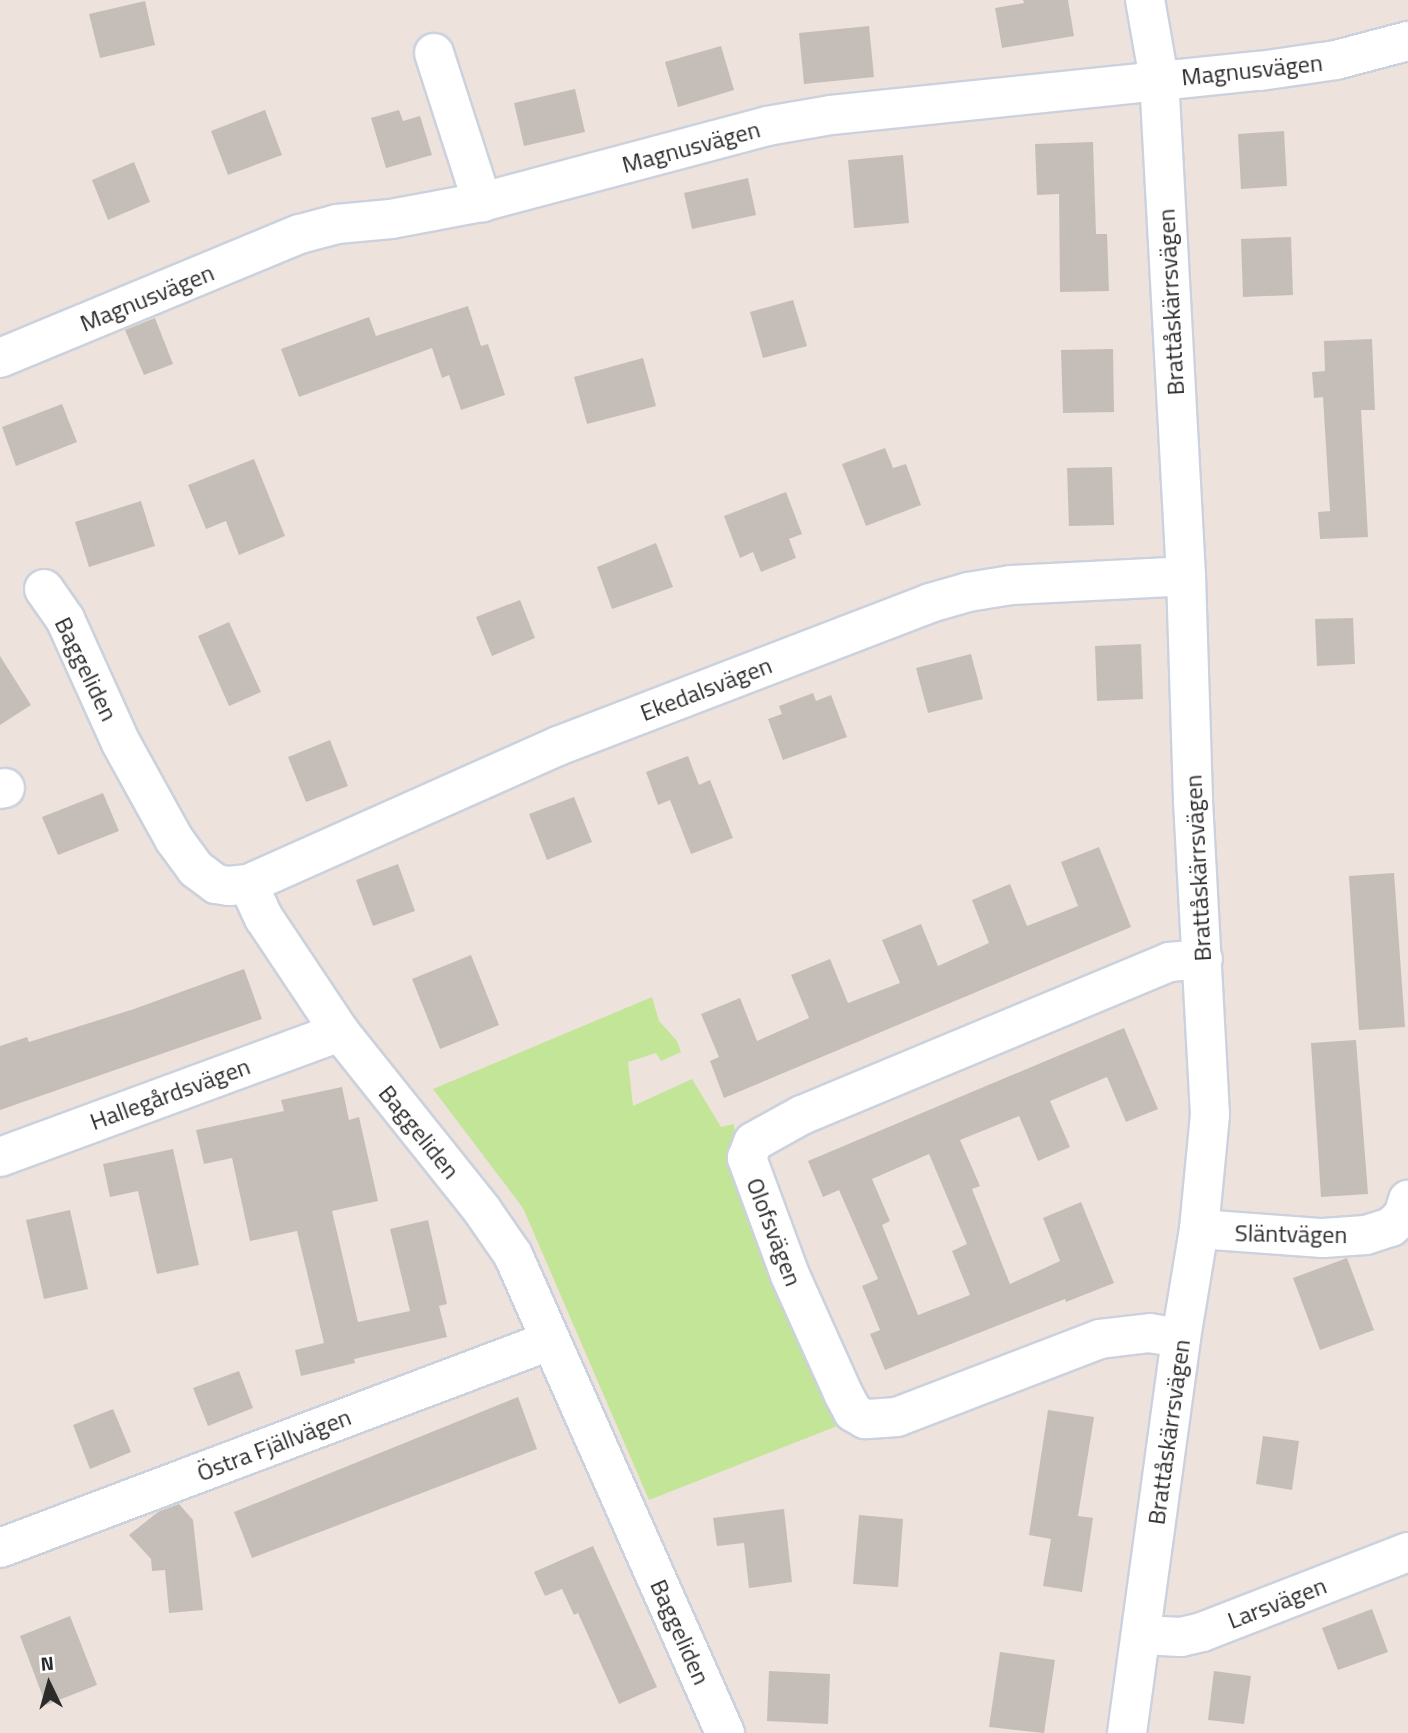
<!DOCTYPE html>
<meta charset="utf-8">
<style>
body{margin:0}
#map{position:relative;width:1408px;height:1733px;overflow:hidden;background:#ede2dc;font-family:"Titillium Web",sans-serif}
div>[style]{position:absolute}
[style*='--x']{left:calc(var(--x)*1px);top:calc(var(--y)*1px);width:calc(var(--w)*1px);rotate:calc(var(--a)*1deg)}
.green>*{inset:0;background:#c2e598}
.building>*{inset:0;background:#c5beb8}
.roads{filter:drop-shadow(2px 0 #cbd2dd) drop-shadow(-2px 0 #cbd2dd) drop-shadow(0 2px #cbd2dd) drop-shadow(0 -2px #cbd2dd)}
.street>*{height:38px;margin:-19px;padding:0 19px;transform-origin:19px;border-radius:19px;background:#fff}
.secondary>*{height:38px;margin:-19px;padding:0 19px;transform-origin:19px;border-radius:19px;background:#fff}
span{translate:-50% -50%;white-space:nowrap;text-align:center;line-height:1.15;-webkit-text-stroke:6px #fff;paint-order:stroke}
.street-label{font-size:24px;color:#2b2b2b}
.north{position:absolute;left:14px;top:1649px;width:70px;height:70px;-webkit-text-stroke:5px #fff;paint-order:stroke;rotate:355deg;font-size:19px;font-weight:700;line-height:28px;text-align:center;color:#2b2b2b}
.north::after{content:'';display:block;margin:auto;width:24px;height:32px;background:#2b2b2b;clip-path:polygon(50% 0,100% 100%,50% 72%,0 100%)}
</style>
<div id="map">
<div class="green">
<div style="clip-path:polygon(652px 997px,659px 1021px,677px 1041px,681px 1052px,661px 1061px,656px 1053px,628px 1062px,633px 1106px,692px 1079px,721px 1127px,734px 1124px,736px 1147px,850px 1421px,649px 1500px,523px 1208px,433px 1089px)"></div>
</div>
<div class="building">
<div style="clip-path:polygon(1023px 0,1068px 0,1074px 36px,1002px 48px,995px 8px,1024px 3px)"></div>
<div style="clip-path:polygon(145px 1px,155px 45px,100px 58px,89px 14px)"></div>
<div style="clip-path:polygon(869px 26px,874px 77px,804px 84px,799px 33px)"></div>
<div style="clip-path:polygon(721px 46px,734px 90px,678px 107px,665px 62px)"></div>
<div style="clip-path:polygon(575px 89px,585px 132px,524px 146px,514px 103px)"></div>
<div style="clip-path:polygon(265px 110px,282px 155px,228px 175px,211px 131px)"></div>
<div style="clip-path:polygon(399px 110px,403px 121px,420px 116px,432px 155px,386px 168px,371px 118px)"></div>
<div style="clip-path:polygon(1284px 131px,1287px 186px,1241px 189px,1238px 134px)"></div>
<div style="clip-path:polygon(1093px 142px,1096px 234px,1107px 234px,1109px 291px,1060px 292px,1059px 194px,1037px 195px,1035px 144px)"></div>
<div style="clip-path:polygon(903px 155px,909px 223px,854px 228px,848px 160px)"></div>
<div style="clip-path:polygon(134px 162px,150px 202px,108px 220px,92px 180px)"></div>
<div style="clip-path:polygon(748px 178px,756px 215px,692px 229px,684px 193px)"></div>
<div style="clip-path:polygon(1291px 237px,1293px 295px,1243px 297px,1241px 239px)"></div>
<div style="clip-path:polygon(793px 300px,807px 346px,763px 358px,750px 312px)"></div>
<div style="clip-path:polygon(468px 306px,481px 346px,488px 344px,505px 395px,461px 410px,449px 375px,442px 378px,432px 348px,299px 397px,281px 349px,369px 317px,376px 336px)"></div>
<div style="clip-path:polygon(155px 318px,173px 364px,144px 375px,125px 330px)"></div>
<div style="clip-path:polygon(1372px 339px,1375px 410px,1361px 410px,1368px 537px,1320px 539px,1318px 512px,1330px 511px,1323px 397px,1314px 398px,1312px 372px,1325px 371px,1324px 341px)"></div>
<div style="clip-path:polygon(1113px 349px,1114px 412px,1063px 413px,1061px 350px)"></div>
<div style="clip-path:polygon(643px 358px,656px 406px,587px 424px,574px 377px)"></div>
<div style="clip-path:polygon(62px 404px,77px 442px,16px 466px,2px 427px)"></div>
<div style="clip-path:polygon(885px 448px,893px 468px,906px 464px,921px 505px,866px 526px,842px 464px)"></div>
<div style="clip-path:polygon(254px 459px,285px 536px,239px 555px,226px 521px,206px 529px,188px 485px)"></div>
<div style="clip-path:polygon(1112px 467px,1114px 525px,1069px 526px,1067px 468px)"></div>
<div style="clip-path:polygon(786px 492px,802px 534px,789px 539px,796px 558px,761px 572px,753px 552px,740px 558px,724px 516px)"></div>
<div style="clip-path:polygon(141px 501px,155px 546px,89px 567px,75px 522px)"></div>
<div style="clip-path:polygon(656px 543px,673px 587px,612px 609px,597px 567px)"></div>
<div style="clip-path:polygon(520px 600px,535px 638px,492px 656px,476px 617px)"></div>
<div style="clip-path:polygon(1353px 618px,1355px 664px,1317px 666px,1315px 619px)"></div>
<div style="clip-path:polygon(229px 622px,261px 692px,229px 706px,198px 636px)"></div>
<div style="clip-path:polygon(1141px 644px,1143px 699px,1097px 701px,1095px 646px)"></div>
<div style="clip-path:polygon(971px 654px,983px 699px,928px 713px,916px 668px)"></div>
<div style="clip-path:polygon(0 656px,31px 705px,0 725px)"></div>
<div style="clip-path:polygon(813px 693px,816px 701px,831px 695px,847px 737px,783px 760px,768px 719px,782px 714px,779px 706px)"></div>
<div style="clip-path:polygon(330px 740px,348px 786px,306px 802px,288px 757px)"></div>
<div style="clip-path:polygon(688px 756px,699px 785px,710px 780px,733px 838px,691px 854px,670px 800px,658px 805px,646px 772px)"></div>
<div style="clip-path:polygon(103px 793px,119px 831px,58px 855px,42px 817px)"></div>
<div style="clip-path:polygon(574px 797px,592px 842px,547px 860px,529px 814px)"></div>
<div style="clip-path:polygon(1099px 847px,1131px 927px,724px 1098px,710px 1061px,719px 1057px,701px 1014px,740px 998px,757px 1041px,809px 1018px,791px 975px,830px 959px,848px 1003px,900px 983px,882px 940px,921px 924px,938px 966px,989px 943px,972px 900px,1010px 884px,1027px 926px,1078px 906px,1061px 862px)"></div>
<div style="clip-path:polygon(398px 864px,415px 911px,373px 926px,356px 880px)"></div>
<div style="clip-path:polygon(1394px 873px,1405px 1027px,1359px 1030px,1349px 876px)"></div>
<div style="clip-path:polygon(471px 955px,499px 1025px,440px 1049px,412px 979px)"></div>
<div style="clip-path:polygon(244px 969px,262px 1019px,0 1110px,0 1046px,27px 1037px,29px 1042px,134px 1009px)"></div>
<div style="clip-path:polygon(evenodd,1124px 1028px,1158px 1109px,1126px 1122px,1107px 1077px,1050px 1101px,1070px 1147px,1038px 1161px,1019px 1116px,960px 1140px,980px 1186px,972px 1189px,1010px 1284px,1060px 1261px,1043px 1218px,1081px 1202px,1114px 1283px,1066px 1302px,1065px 1299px,885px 1370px,870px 1334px,880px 1330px,862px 1286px,878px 1279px,839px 1190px,823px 1197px,808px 1161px,1124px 1028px,929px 1154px,967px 1244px,952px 1251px,970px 1295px,918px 1315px,882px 1225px,890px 1221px,872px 1179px,929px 1154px)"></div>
<div style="clip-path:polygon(1356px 1040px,1368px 1194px,1321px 1197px,1311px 1043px)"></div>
<div style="clip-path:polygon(342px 1087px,349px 1120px,359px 1117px,378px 1201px,332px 1211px,358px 1322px,410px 1311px,390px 1229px,428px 1220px,447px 1304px,439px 1306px,447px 1337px,354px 1359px,355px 1363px,301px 1376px,295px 1350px,324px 1343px,297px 1231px,250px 1241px,232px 1158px,204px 1164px,196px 1130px,284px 1111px,281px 1100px)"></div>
<div style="clip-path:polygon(173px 1149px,199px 1265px,157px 1274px,138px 1191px,110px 1197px,103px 1164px)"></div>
<div style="clip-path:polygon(70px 1210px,88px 1289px,44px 1299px,26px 1220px)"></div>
<div style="clip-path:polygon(1347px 1258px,1374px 1330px,1320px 1350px,1293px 1278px)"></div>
<div style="clip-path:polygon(239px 1371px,253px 1408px,208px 1426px,193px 1388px)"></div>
<div style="clip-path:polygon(518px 1397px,537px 1449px,252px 1558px,234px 1512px)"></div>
<div style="clip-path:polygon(113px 1409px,131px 1452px,90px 1469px,73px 1425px)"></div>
<div style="clip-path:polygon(1048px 1410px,1094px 1417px,1078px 1516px,1093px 1518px,1082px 1592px,1043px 1586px,1051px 1539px,1029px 1535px)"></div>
<div style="clip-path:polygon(1263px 1436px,1299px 1441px,1292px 1490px,1256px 1484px)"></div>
<div style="clip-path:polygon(179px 1504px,193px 1520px,203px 1610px,169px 1613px,165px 1570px,152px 1571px,151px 1559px,129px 1535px,158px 1512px)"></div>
<div style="clip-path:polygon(784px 1509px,792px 1582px,749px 1588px,744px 1543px,717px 1546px,713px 1518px)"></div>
<div style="clip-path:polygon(859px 1515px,903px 1519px,898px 1587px,853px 1584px)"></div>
<div style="clip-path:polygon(593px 1546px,657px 1687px,619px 1704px,578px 1613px,574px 1615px,562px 1589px,545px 1596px,534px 1572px)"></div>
<div style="clip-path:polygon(1372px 1609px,1388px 1652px,1338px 1670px,1322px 1628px)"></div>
<div style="clip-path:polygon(70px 1616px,97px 1685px,46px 1705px,20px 1636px)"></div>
<div style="clip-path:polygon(1000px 1652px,1055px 1660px,1044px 1733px,989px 1727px)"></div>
<div style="clip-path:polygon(769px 1671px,830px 1674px,828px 1724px,767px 1721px)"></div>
<div style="clip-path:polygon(1214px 1671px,1251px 1676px,1244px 1724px,1208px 1720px)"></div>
</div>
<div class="roads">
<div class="street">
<div style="--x:434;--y:53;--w:157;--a:72.1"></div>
<div style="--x:0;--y:358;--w:325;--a:-22.5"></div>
<div style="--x:300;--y:234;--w:38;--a:-15"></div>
<div style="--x:337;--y:224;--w:54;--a:-5.3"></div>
<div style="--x:391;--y:219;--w:93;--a:-10.6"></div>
<div style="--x:482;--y:202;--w:295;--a:-14.9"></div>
<div style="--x:767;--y:126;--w:65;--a:-9.8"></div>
<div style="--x:831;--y:115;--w:431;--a:-5.9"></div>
<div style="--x:1260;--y:71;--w:77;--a:-8.2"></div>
<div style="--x:1336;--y:60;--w:74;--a:-14.8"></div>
<div style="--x:44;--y:589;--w:37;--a:55"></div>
<div style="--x:65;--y:619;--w:136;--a:65.7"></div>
<div style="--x:121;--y:743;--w:110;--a:61.1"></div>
<div style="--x:174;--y:839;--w:37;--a:54"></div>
<div style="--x:196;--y:869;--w:25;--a:37"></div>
<div style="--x:216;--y:884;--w:13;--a:9"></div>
<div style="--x:229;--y:886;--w:19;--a:-6"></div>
<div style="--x:248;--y:884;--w:339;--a:-24"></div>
<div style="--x:558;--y:746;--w:399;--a:-21"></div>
<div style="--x:930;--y:603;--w:40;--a:-16"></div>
<div style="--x:968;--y:592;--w:44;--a:-9.2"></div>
<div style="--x:1011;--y:585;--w:175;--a:-2.9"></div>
<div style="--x:0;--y:789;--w:5;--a:-11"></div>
<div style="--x:248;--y:884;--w:38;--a:65"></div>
<div style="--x:264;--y:918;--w:137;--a:56.3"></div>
<div style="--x:340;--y:1032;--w:228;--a:51.4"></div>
<div style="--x:482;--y:1210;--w:55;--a:55.4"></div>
<div style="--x:513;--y:1255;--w:523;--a:66.08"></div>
<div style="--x:0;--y:1157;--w:362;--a:-20.2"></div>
<div style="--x:1199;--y:1229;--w:124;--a:4.2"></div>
<div style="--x:1323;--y:1238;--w:43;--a:-4"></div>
<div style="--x:1366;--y:1235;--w:26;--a:-18"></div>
<div style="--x:1391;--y:1227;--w:16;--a:-43"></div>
<div style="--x:1403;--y:1216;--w:17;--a:-73"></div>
<div style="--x:1181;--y:1338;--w:31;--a:-171"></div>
<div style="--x:1150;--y:1333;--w:50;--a:173.2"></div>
<div style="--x:1100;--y:1339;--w:217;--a:159"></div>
<div style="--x:897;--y:1417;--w:32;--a:176"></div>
<div style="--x:865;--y:1419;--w:14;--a:-150"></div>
<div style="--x:853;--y:1412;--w:21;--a:-118"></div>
<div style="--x:843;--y:1393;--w:129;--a:-114.2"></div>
<div style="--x:790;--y:1275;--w:125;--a:-110.2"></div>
<div style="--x:747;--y:1158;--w:17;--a:-69"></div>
<div style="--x:753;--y:1142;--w:56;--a:-28.9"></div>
<div style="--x:802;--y:1115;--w:398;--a:-22.6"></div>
<div style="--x:1169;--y:962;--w:34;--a:-5"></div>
<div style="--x:0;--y:1548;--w:587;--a:-20.66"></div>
<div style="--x:1142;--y:1635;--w:39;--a:3"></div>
<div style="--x:1181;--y:1637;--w:22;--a:-13"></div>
<div style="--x:1202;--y:1632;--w:221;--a:-21.2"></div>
</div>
<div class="secondary">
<div style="--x:1127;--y:1733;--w:399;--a:-82.2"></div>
<div style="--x:1181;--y:1338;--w:110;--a:-80.6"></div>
<div style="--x:1199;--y:1229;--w:115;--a:-84.5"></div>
<div style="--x:1210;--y:1115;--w:316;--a:-93.1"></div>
<div style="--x:1193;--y:799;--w:223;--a:-91.8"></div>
<div style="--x:1186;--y:576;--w:498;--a:-93.1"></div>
<div style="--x:1159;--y:79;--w:80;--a:-100"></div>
</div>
</div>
<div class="street-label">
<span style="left:1252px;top:70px;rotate:-6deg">Magnusvägen</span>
<span style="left:691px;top:147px;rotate:-15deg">Magnusvägen</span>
<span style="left:147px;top:298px;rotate:-22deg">Magnusvägen</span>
<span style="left:1171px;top:302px;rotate:-93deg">Brattåskärrsvägen</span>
<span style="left:86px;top:669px;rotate:64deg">Baggeliden</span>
<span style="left:706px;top:689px;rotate:-21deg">Ekedalsvägen</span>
<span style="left:1198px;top:868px;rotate:-93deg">Brattåskärrsvägen</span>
<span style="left:170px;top:1094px;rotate:-20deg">Hallegårdsvägen</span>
<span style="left:419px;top:1132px;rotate:51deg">Baggeliden</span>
<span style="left:774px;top:1232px;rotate:69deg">Olofsvägen</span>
<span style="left:1291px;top:1234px;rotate:1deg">Släntvägen</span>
<span style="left:1169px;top:1432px;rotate:-82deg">Brattåskärrsvägen</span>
<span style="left:274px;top:1445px;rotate:-21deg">Östra Fjällvägen</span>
<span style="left:1277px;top:1603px;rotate:-21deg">Larsvägen</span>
<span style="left:680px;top:1632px;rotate:66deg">Baggeliden</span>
</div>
<div class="north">N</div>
</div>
